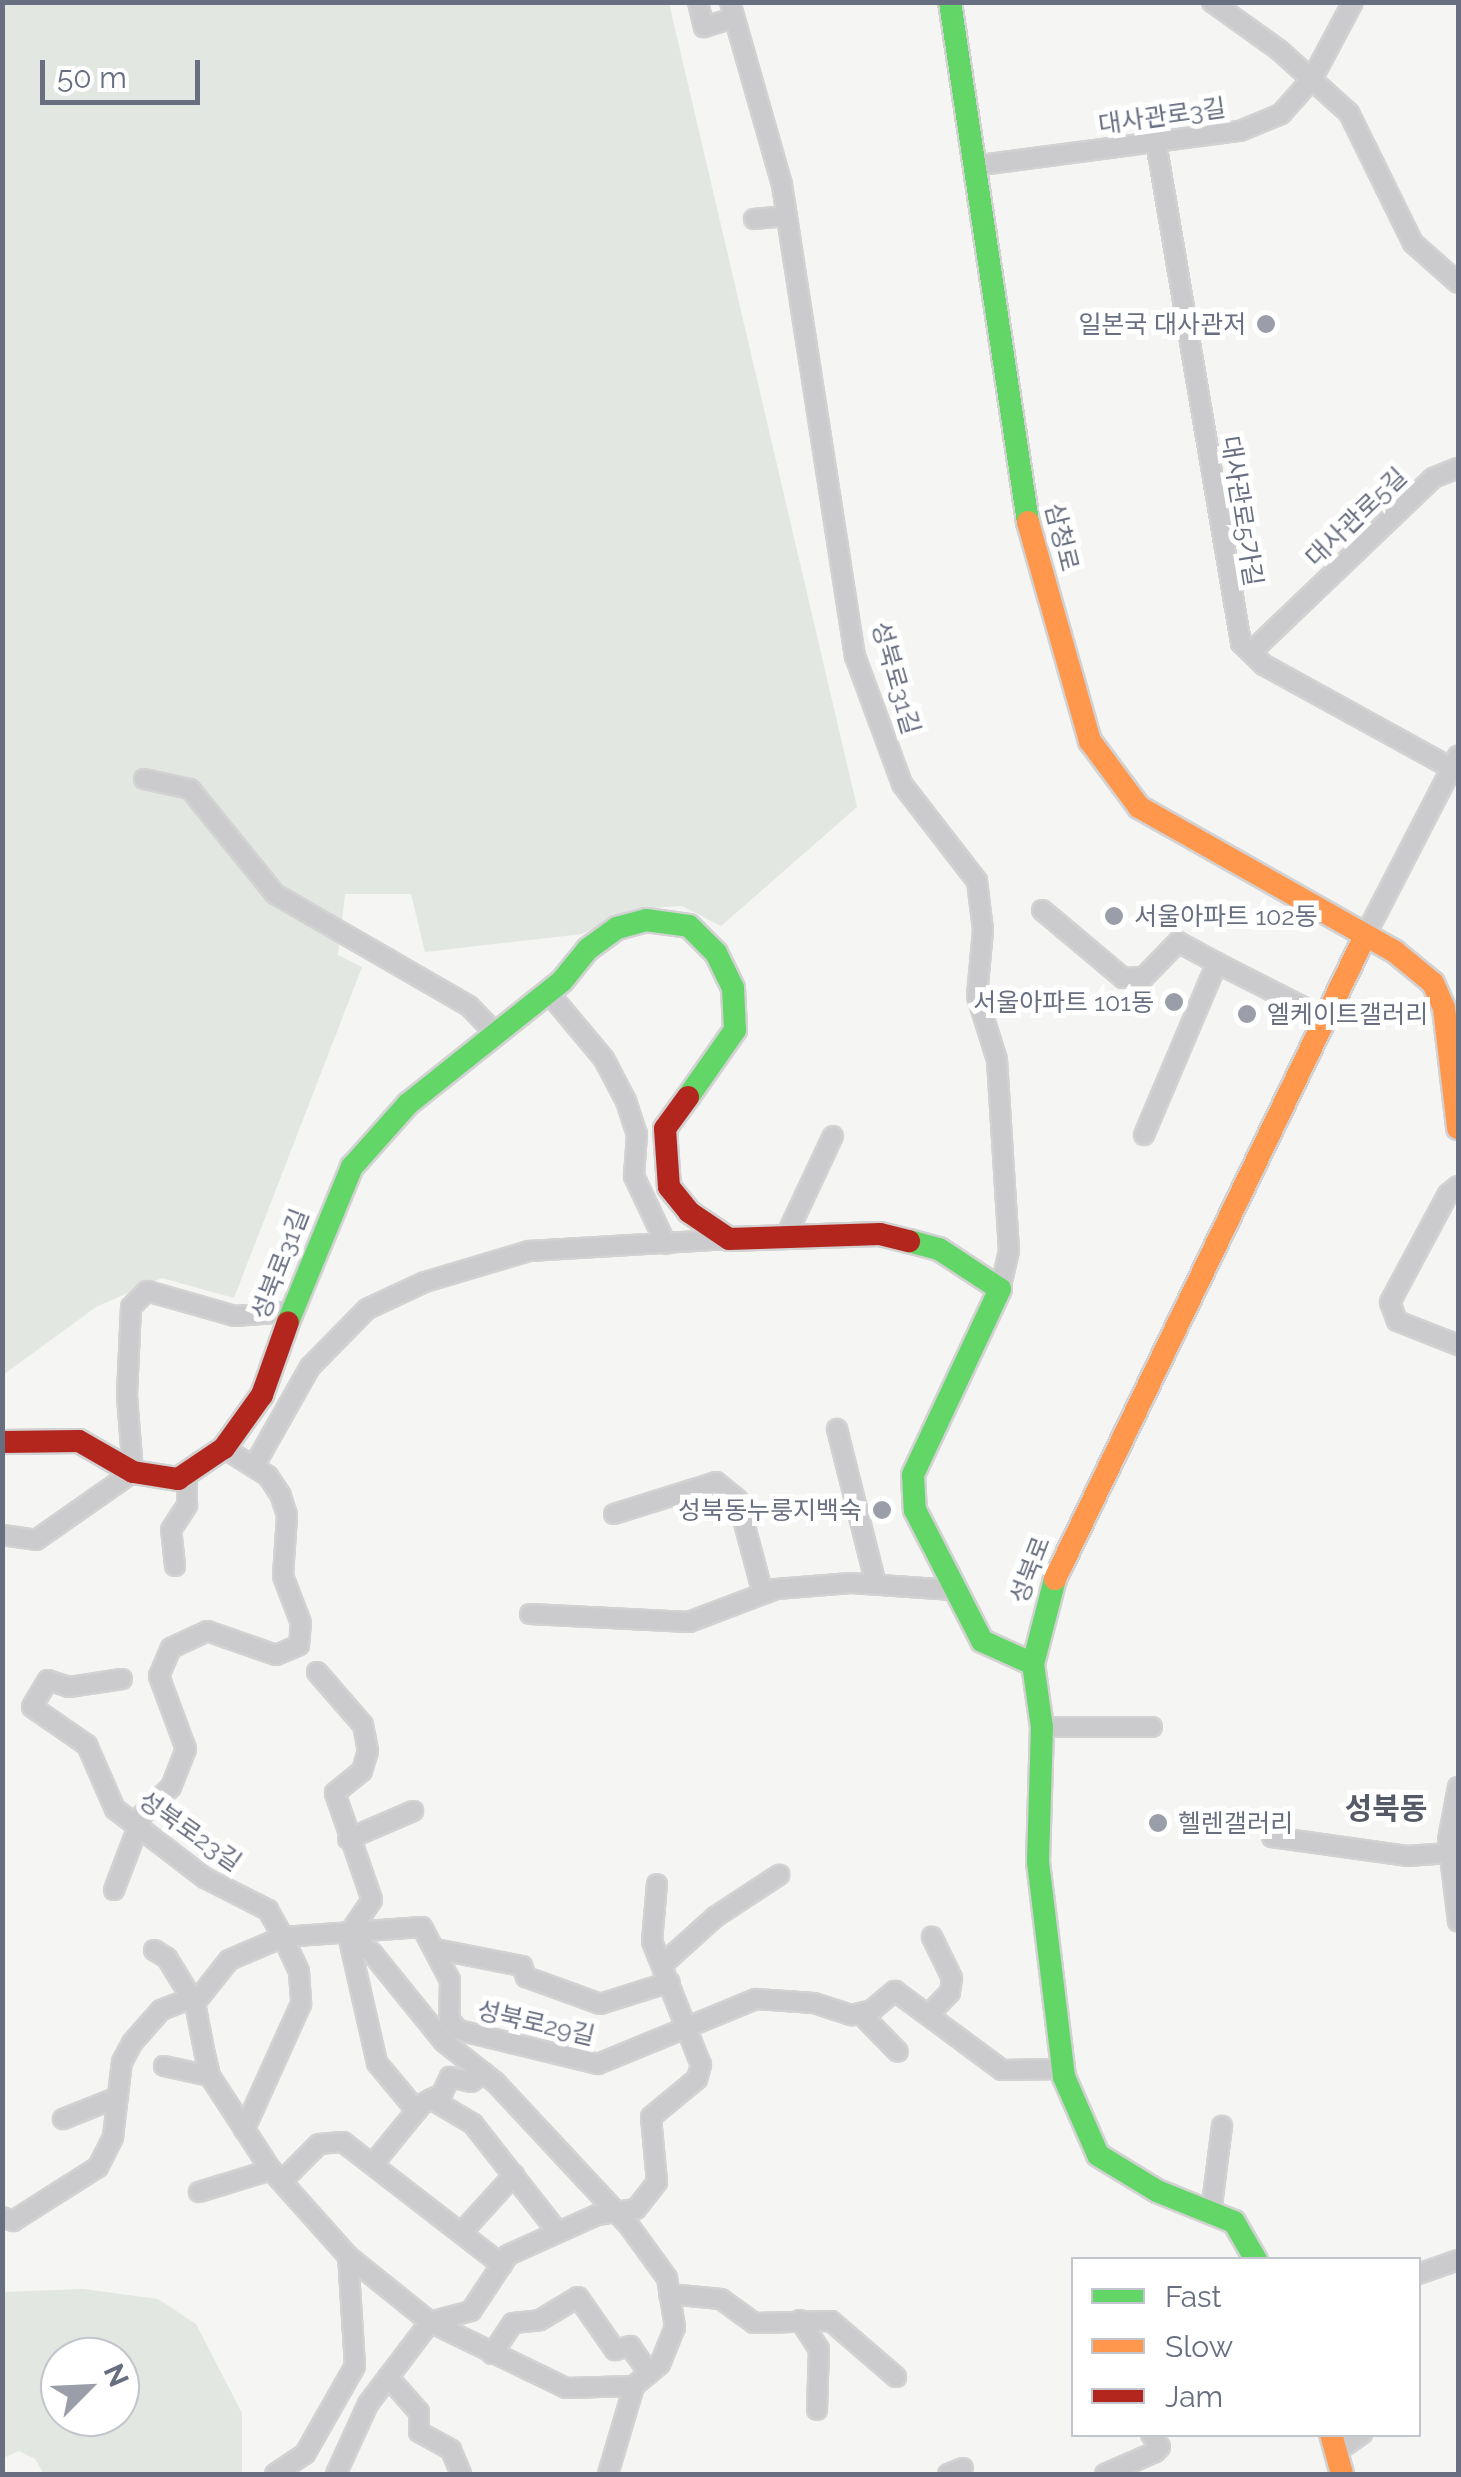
<!DOCTYPE html>
<meta charset="utf-8">
<style>
body{margin:0}
#map{position:relative;width:1461px;height:2477px;overflow:hidden;background:#f5f5f4;font-family:Raleway,"Noto Sans KR",sans-serif}
div>[style]{position:absolute}
[style*='--x']{left:calc(var(--x)*1px);top:calc(var(--y)*1px);width:calc(var(--w)*1px);rotate:calc(var(--a)*1deg)}
.green>*{inset:0;background:#e3e7e2}
.roads{filter:drop-shadow(2px 0 #d2d2d3) drop-shadow(-2px 0 #d2d2d3) drop-shadow(0 2px #d2d2d3) drop-shadow(0 -2px #d2d2d3)}
.street>*{height:18px;margin:-9px;padding:0 9px;transform-origin:9px;border-radius:9px;background:#cbcbcd}
.fast>*{height:22px;margin:-11px;padding:0 11px;transform-origin:11px;border-radius:11px;background:#63d668}
.slow>*{height:22px;margin:-11px;padding:0 11px;transform-origin:11px;border-radius:11px;background:#ff974d}
.jam>*{height:22px;margin:-11px;padding:0 11px;transform-origin:11px;border-radius:11px;background:#b3261e}
.dots>*{width:28px;height:28px;translate:-50% -50%;box-sizing:border-box;border:5px solid #fff;border-radius:50%}
span{translate:-50% -50%;white-space:nowrap;text-align:center;line-height:1.15;-webkit-text-stroke:10px #fff;paint-order:stroke}
.street-label{font-size:25px;color:#686f81}
.poi-label{font-size:25px;color:#686f81}
.right{translate:-100% -50%;text-align:right}
.left{translate:0 -50%;text-align:left}
.quarter-label{font-size:30px;color:#555a67;font-weight:700}
.frame{position:absolute;inset:0;border:5px solid #686f81;pointer-events:none}
.legend{position:absolute;left:1071px;top:2257px;width:350px;height:180px;box-sizing:border-box;background:#fff;border:2px solid #c3c5cd;margin:0;padding:12px 18px;list-style:none;font-size:30px;color:#686f81}
.legend li{display:flex;align-items:center;gap:20px;height:50px}
.legend b{width:50px;border:2px solid #c3c5cd}
.north{position:absolute;left:40px;top:2337px;width:100px;height:100px;box-sizing:border-box;background:#fff;border:2px solid #c3c5cd;border-radius:50%;rotate:66deg;font-size:28px;font-weight:700;line-height:40px;text-align:center;color:#686f81}
.north::after{content:'';display:block;margin:auto;width:35px;height:45px;background:#999ea9;clip-path:polygon(50% 0,100% 100%,50% 72%,0 100%)}
.scale{position:absolute;left:40px;top:60px;width:160px;height:45px;box-sizing:border-box;border:5px solid #686f81;border-top:0;padding-left:12px;font-size:30px;line-height:35px;white-space:nowrap;color:#686f81;-webkit-text-stroke:8px #fff;paint-order:stroke}
</style>
<div id="map">
<div class="green">
<div style="clip-path:polygon(3px 3px,669px 3px,857px 807px,721px 926px,682px 906px,634px 909px,582px 934px,425px 952px,411px 894px,345px 894px,338px 955px,362px 967px,234px 1298px,162px 1278px,96px 1307px,3px 1375px)"></div>
<div style="clip-path:polygon(evenodd,83px 2289px,158px 2299px,196px 2324px,242px 2413px,242px 2474px,44px 2474px,35px 2459px,19px 2451px,3px 2458px,3px 2292px,83px 2289px,60px 2357px,120px 2357px,120px 2417px,60px 2417px,60px 2357px)"></div>
</div>
<div class="roads">
<div class="street">
<div style="--x:698;--y:2;--w:26;--a:77"></div>
<div style="--x:704;--y:27;--w:28;--a:-17"></div>
<div style="--x:730;--y:2;--w:190;--a:74.1"></div>
<div style="--x:782;--y:185;--w:477;--a:81.2"></div>
<div style="--x:855;--y:656;--w:136;--a:69.8"></div>
<div style="--x:902;--y:784;--w:123;--a:52.3"></div>
<div style="--x:977;--y:881;--w:49;--a:83"></div>
<div style="--x:983;--y:930;--w:66;--a:95.2"></div>
<div style="--x:977;--y:996;--w:67;--a:72.6"></div>
<div style="--x:997;--y:1060;--w:191;--a:86.4"></div>
<div style="--x:1009;--y:1251;--w:39;--a:103"></div>
<div style="--x:1212;--y:2;--w:82;--a:35.6"></div>
<div style="--x:1279;--y:50;--w:94;--a:42"></div>
<div style="--x:1349;--y:113;--w:145;--a:63.8"></div>
<div style="--x:1413;--y:243;--w:60;--a:41.6"></div>
<div style="--x:1156;--y:142;--w:508;--a:80.37"></div>
<div style="--x:1241;--y:643;--w:32;--a:44"></div>
<div style="--x:1264;--y:665;--w:216;--a:28.8"></div>
<div style="--x:973;--y:166;--w:269;--a:-7.5"></div>
<div style="--x:1240;--y:131;--w:44;--a:-22.5"></div>
<div style="--x:1281;--y:114;--w:47;--a:-48.5"></div>
<div style="--x:1312;--y:79;--w:87;--a:-62"></div>
<div style="--x:754;--y:219;--w:33;--a:-5"></div>
<div style="--x:1251;--y:652;--w:252;--a:-43.7"></div>
<div style="--x:1433;--y:478;--w:27;--a:-22"></div>
<div style="--x:144;--y:779;--w:47;--a:12.3"></div>
<div style="--x:190;--y:789;--w:135;--a:51"></div>
<div style="--x:275;--y:894;--w:224;--a:30"></div>
<div style="--x:469;--y:1006;--w:37;--a:46"></div>
<div style="--x:1042;--y:910;--w:106;--a:40"></div>
<div style="--x:1123;--y:978;--w:21;--a:-3"></div>
<div style="--x:1144;--y:977;--w:49;--a:-45.8"></div>
<div style="--x:1178;--y:942;--w:44;--a:28.3"></div>
<div style="--x:1365;--y:936;--w:203;--a:-62.7"></div>
<div style="--x:548;--y:992;--w:87;--a:50.1"></div>
<div style="--x:604;--y:1059;--w:47;--a:62.4"></div>
<div style="--x:626;--y:1101;--w:35;--a:72"></div>
<div style="--x:637;--y:1134;--w:42;--a:94.1"></div>
<div style="--x:634;--y:1176;--w:75;--a:64.8"></div>
<div style="--x:1144;--y:1135;--w:187;--a:-67"></div>
<div style="--x:1217;--y:963;--w:121;--a:27"></div>
<div style="--x:1458;--y:1186;--w:13;--a:141"></div>
<div style="--x:1448;--y:1194;--w:123;--a:118.2"></div>
<div style="--x:1390;--y:1302;--w:20;--a:70"></div>
<div style="--x:1397;--y:1321;--w:66;--a:21.5"></div>
<div style="--x:787;--y:1234;--w:108;--a:-64.9"></div>
<div style="--x:837;--y:1429;--w:160;--a:75.9"></div>
<div style="--x:254;--y:1466;--w:114;--a:-60.5"></div>
<div style="--x:310;--y:1367;--w:81;--a:-45.5"></div>
<div style="--x:367;--y:1309;--w:64;--a:-25"></div>
<div style="--x:425;--y:1282;--w:109;--a:-16.6"></div>
<div style="--x:529;--y:1251;--w:200;--a:-3.4"></div>
<div style="--x:614;--y:1514;--w:107;--a:-17.4"></div>
<div style="--x:716;--y:1482;--w:28;--a:39"></div>
<div style="--x:738;--y:1500;--w:97;--a:75.1"></div>
<div style="--x:2;--y:1535;--w:34;--a:8"></div>
<div style="--x:36;--y:1540;--w:118;--a:-35"></div>
<div style="--x:133;--y:1472;--w:77;--a:-94.5"></div>
<div style="--x:127;--y:1395;--w:88;--a:-87.4"></div>
<div style="--x:131;--y:1307;--w:23;--a:-45"></div>
<div style="--x:147;--y:1291;--w:91;--a:15.9"></div>
<div style="--x:235;--y:1316;--w:53;--a:-4.3"></div>
<div style="--x:175;--y:1566;--w:36;--a:-96"></div>
<div style="--x:171;--y:1530;--w:30;--a:-57"></div>
<div style="--x:187;--y:1505;--w:32;--a:-90"></div>
<div style="--x:530;--y:1614;--w:159;--a:2.9"></div>
<div style="--x:689;--y:1622;--w:93;--a:-20.8"></div>
<div style="--x:776;--y:1589;--w:75;--a:-4.6"></div>
<div style="--x:851;--y:1583;--w:102;--a:3.9"></div>
<div style="--x:317;--y:1672;--w:70;--a:49"></div>
<div style="--x:363;--y:1725;--w:26;--a:79"></div>
<div style="--x:368;--y:1751;--w:21;--a:107"></div>
<div style="--x:362;--y:1771;--w:35;--a:141"></div>
<div style="--x:335;--y:1793;--w:113;--a:70.9"></div>
<div style="--x:372;--y:1900;--w:42;--a:124.4"></div>
<div style="--x:122;--y:1679;--w:54;--a:171.4"></div>
<div style="--x:69;--y:1687;--w:22;--a:-162"></div>
<div style="--x:48;--y:1680;--w:31;--a:121"></div>
<div style="--x:32;--y:1707;--w:67;--a:34.6"></div>
<div style="--x:87;--y:1745;--w:70;--a:66.4"></div>
<div style="--x:115;--y:1809;--w:113;--a:37.5"></div>
<div style="--x:205;--y:1878;--w:71;--a:26.9"></div>
<div style="--x:268;--y:1910;--w:31;--a:61"></div>
<div style="--x:283;--y:1937;--w:38;--a:65"></div>
<div style="--x:299;--y:1972;--w:32;--a:86"></div>
<div style="--x:301;--y:2004;--w:138;--a:114.3"></div>
<div style="--x:1042;--y:1727;--w:110;--a:0"></div>
<div style="--x:1458;--y:1787;--w:54;--a:100.7"></div>
<div style="--x:1448;--y:1840;--w:82;--a:83"></div>
<div style="--x:1272;--y:1837;--w:136;--a:8"></div>
<div style="--x:1407;--y:1856;--w:42;--a:-4.1"></div>
<div style="--x:348;--y:1839;--w:71;--a:-23.3"></div>
<div style="--x:114;--y:1890;--w:81;--a:-69.1"></div>
<div style="--x:143;--y:1814;--w:39;--a:-44"></div>
<div style="--x:171;--y:1787;--w:41;--a:-68.5"></div>
<div style="--x:186;--y:1749;--w:78;--a:-110.3"></div>
<div style="--x:159;--y:1676;--w:30;--a:-67"></div>
<div style="--x:171;--y:1648;--w:40;--a:-25"></div>
<div style="--x:207;--y:1631;--w:73;--a:19.2"></div>
<div style="--x:276;--y:1655;--w:25;--a:-23"></div>
<div style="--x:299;--y:1645;--w:22;--a:-85"></div>
<div style="--x:301;--y:1623;--w:50;--a:-111"></div>
<div style="--x:283;--y:1576;--w:61;--a:-86.2"></div>
<div style="--x:287;--y:1515;--w:22;--a:-108"></div>
<div style="--x:280;--y:1494;--w:22;--a:-124"></div>
<div style="--x:268;--y:1476;--w:52;--a:-147.5"></div>
<div style="--x:348;--y:1935;--w:30;--a:37"></div>
<div style="--x:372;--y:1953;--w:114;--a:51"></div>
<div style="--x:444;--y:2042;--w:65;--a:38.1"></div>
<div style="--x:495;--y:2082;--w:198;--a:47"></div>
<div style="--x:630;--y:2227;--w:63;--a:54"></div>
<div style="--x:667;--y:2278;--w:50;--a:80.7"></div>
<div style="--x:675;--y:2327;--w:40;--a:112"></div>
<div style="--x:660;--y:2364;--w:34;--a:140"></div>
<div style="--x:634;--y:2386;--w:68;--a:178.3"></div>
<div style="--x:566;--y:2388;--w:151;--a:-154.1"></div>
<div style="--x:430;--y:2322;--w:105;--a:-141.2"></div>
<div style="--x:348;--y:2256;--w:115;--a:-131.8"></div>
<div style="--x:271;--y:2170;--w:112;--a:-123"></div>
<div style="--x:210;--y:2076;--w:22;--a:-103"></div>
<div style="--x:205;--y:2055;--w:53;--a:-100.9"></div>
<div style="--x:195;--y:2003;--w:55;--a:-51.7"></div>
<div style="--x:229;--y:1960;--w:59;--a:-23.1"></div>
<div style="--x:283;--y:1937;--w:139;--a:-4.1"></div>
<div style="--x:422;--y:1927;--w:60;--a:62.2"></div>
<div style="--x:450;--y:1980;--w:39;--a:91"></div>
<div style="--x:449;--y:2019;--w:14;--a:51"></div>
<div style="--x:458;--y:2030;--w:144;--a:13.7"></div>
<div style="--x:598;--y:2064;--w:171;--a:-22.4"></div>
<div style="--x:756;--y:1999;--w:58;--a:3.9"></div>
<div style="--x:814;--y:2003;--w:40;--a:18"></div>
<div style="--x:852;--y:2015;--w:21;--a:-14"></div>
<div style="--x:872;--y:2010;--w:30;--a:-40"></div>
<div style="--x:895;--y:1991;--w:133;--a:36.4"></div>
<div style="--x:1002;--y:2070;--w:61;--a:-0.9"></div>
<div style="--x:348;--y:1935;--w:131;--a:77.2"></div>
<div style="--x:377;--y:2063;--w:62;--a:50.2"></div>
<div style="--x:435;--y:1949;--w:89;--a:11.1"></div>
<div style="--x:522;--y:1966;--w:12;--a:70"></div>
<div style="--x:526;--y:1977;--w:79;--a:20"></div>
<div style="--x:600;--y:2004;--w:73;--a:-17.4"></div>
<div style="--x:154;--y:1950;--w:15;--a:32"></div>
<div style="--x:167;--y:1958;--w:52;--a:58.5"></div>
<div style="--x:664;--y:1963;--w:69;--a:-42"></div>
<div style="--x:715;--y:1917;--w:77;--a:-33.3"></div>
<div style="--x:860;--y:2013;--w:54;--a:45.7"></div>
<div style="--x:930;--y:2013;--w:29;--a:-46"></div>
<div style="--x:950;--y:1992;--w:14;--a:-82"></div>
<div style="--x:952;--y:1978;--w:46;--a:-116"></div>
<div style="--x:164;--y:2066;--w:47;--a:12.3"></div>
<div style="--x:431;--y:2099;--w:49;--a:30.8"></div>
<div style="--x:473;--y:2124;--w:136;--a:51.9"></div>
<div style="--x:63;--y:2119;--w:59;--a:-21.8"></div>
<div style="--x:373;--y:2164;--w:77;--a:-50.8"></div>
<div style="--x:422;--y:2104;--w:22;--a:-27"></div>
<div style="--x:442;--y:2094;--w:19;--a:-65"></div>
<div style="--x:450;--y:2077;--w:22;--a:13"></div>
<div style="--x:471;--y:2082;--w:16;--a:-35"></div>
<div style="--x:282;--y:2181;--w:52;--a:-45"></div>
<div style="--x:319;--y:2144;--w:24;--a:-5"></div>
<div style="--x:343;--y:2142;--w:201;--a:37.7"></div>
<div style="--x:199;--y:2192;--w:75;--a:-17"></div>
<div style="--x:1211;--y:2213;--w:88;--a:-82.8"></div>
<div style="--x:2;--y:2217;--w:12;--a:20"></div>
<div style="--x:13;--y:2221;--w:101;--a:-32.4"></div>
<div style="--x:98;--y:2167;--w:34;--a:-63"></div>
<div style="--x:113;--y:2137;--w:76;--a:-83.2"></div>
<div style="--x:122;--y:2062;--w:21;--a:-62"></div>
<div style="--x:132;--y:2043;--w:44;--a:-48.7"></div>
<div style="--x:161;--y:2010;--w:28;--a:-21"></div>
<div style="--x:463;--y:2231;--w:76;--a:-47.7"></div>
<div style="--x:1418;--y:2274;--w:42;--a:-19.3"></div>
<div style="--x:669;--y:2294;--w:52;--a:5.5"></div>
<div style="--x:721;--y:2299;--w:41;--a:36"></div>
<div style="--x:754;--y:2323;--w:77;--a:-1.5"></div>
<div style="--x:831;--y:2321;--w:86;--a:40.7"></div>
<div style="--x:800;--y:2320;--w:35;--a:57"></div>
<div style="--x:819;--y:2349;--w:61;--a:91.9"></div>
<div style="--x:492;--y:2354;--w:37;--a:-56"></div>
<div style="--x:513;--y:2323;--w:27;--a:-6"></div>
<div style="--x:540;--y:2320;--w:44;--a:-31.2"></div>
<div style="--x:578;--y:2297;--w:65;--a:55.1"></div>
<div style="--x:615;--y:2350;--w:16;--a:-15"></div>
<div style="--x:630;--y:2346;--w:33;--a:55"></div>
<div style="--x:388;--y:2377;--w:47;--a:48.5"></div>
<div style="--x:419;--y:2412;--w:20;--a:90"></div>
<div style="--x:419;--y:2432;--w:37;--a:29"></div>
<div style="--x:451;--y:2450;--w:26;--a:67"></div>
<div style="--x:1336;--y:2452;--w:32;--a:-35"></div>
<div style="--x:275;--y:2474;--w:36;--a:-34"></div>
<div style="--x:305;--y:2454;--w:101;--a:-60.4"></div>
<div style="--x:355;--y:2366;--w:110;--a:-93.6"></div>
<div style="--x:336;--y:2474;--w:77;--a:-65.4"></div>
<div style="--x:368;--y:2404;--w:103;--a:-52.9"></div>
<div style="--x:430;--y:2322;--w:42;--a:-15"></div>
<div style="--x:471;--y:2311;--w:67;--a:-56.5"></div>
<div style="--x:508;--y:2255;--w:98;--a:-24.2"></div>
<div style="--x:597;--y:2215;--w:39;--a:-9"></div>
<div style="--x:636;--y:2209;--w:34;--a:-52"></div>
<div style="--x:657;--y:2182;--w:65;--a:-95.3"></div>
<div style="--x:651;--y:2117;--w:60;--a:-39.6"></div>
<div style="--x:697;--y:2079;--w:15;--a:-74"></div>
<div style="--x:701;--y:2065;--w:133;--a:-111.6"></div>
<div style="--x:652;--y:1941;--w:57;--a:-85"></div>
<div style="--x:608;--y:2474;--w:92;--a:-73.5"></div>
<div style="--x:948;--y:2474;--w:16;--a:-22"></div>
<div style="--x:1105;--y:2474;--w:55;--a:-23.7"></div>
<div style="--x:1155;--y:2452;--w:7;--a:-45"></div>
<div style="--x:1160;--y:2447;--w:16;--a:-125"></div>
</div>
<div class="fast">
<div style="--x:950;--y:2;--w:526;--a:81.47"></div>
<div style="--x:909;--y:1241;--w:31;--a:15"></div>
<div style="--x:939;--y:1249;--w:73;--a:33.3"></div>
<div style="--x:1000;--y:1289;--w:205;--a:115.1"></div>
<div style="--x:913;--y:1475;--w:35;--a:87"></div>
<div style="--x:915;--y:1510;--w:147;--a:62.9"></div>
<div style="--x:982;--y:1641;--w:56;--a:24.3"></div>
<div style="--x:288;--y:1322;--w:168;--a:-67.6"></div>
<div style="--x:352;--y:1167;--w:84;--a:-48.4"></div>
<div style="--x:408;--y:1104;--w:197;--a:-38.6"></div>
<div style="--x:562;--y:981;--w:41;--a:-50.9"></div>
<div style="--x:588;--y:949;--w:36;--a:-36"></div>
<div style="--x:617;--y:928;--w:30;--a:-15"></div>
<div style="--x:646;--y:920;--w:43;--a:7.9"></div>
<div style="--x:689;--y:926;--w:38;--a:45"></div>
<div style="--x:716;--y:953;--w:39;--a:64"></div>
<div style="--x:733;--y:988;--w:42;--a:87.3"></div>
<div style="--x:735;--y:1030;--w:82;--a:125"></div>
<div style="--x:1055;--y:1579;--w:88;--a:104.5"></div>
<div style="--x:1033;--y:1664;--w:64;--a:81.9"></div>
<div style="--x:1042;--y:1727;--w:135;--a:91.7"></div>
<div style="--x:1038;--y:1862;--w:217;--a:83.1"></div>
<div style="--x:1064;--y:2077;--w:85;--a:66.4"></div>
<div style="--x:1098;--y:2155;--w:69;--a:31.4"></div>
<div style="--x:1157;--y:2191;--w:83;--a:21.9"></div>
<div style="--x:1234;--y:2222;--w:44;--a:59.9"></div>
</div>
<div class="slow">
<div style="--x:1028;--y:522;--w:228;--a:74.2"></div>
<div style="--x:1090;--y:741;--w:82;--a:53.4"></div>
<div style="--x:1139;--y:807;--w:293;--a:29.5"></div>
<div style="--x:1394;--y:951;--w:50;--a:39.4"></div>
<div style="--x:1433;--y:983;--w:27;--a:66"></div>
<div style="--x:1444;--y:1008;--w:121;--a:83.3"></div>
<div style="--x:1055;--y:1579;--w:714;--a:-64.26"></div>
<div style="--x:1331;--y:2434;--w:41;--a:74.6"></div>
</div>
<div class="jam">
<div style="--x:688;--y:1097;--w:39;--a:126"></div>
<div style="--x:665;--y:1129;--w:58;--a:86.1"></div>
<div style="--x:669;--y:1187;--w:32;--a:51"></div>
<div style="--x:689;--y:1212;--w:48;--a:34"></div>
<div style="--x:729;--y:1239;--w:151;--a:-1.9"></div>
<div style="--x:880;--y:1234;--w:30;--a:14"></div>
<div style="--x:2;--y:1442;--w:77;--a:-0.7"></div>
<div style="--x:79;--y:1441;--w:62;--a:29.9"></div>
<div style="--x:133;--y:1472;--w:46;--a:8.8"></div>
<div style="--x:178;--y:1479;--w:55;--a:-34"></div>
<div style="--x:224;--y:1448;--w:65;--a:-54.4"></div>
<div style="--x:262;--y:1395;--w:77;--a:-70.4"></div>
</div>
</div>
<div class="dots">
<div style="left:1266px;top:324px;background:#999ea9"></div>
<div style="left:1114px;top:916px;background:#999ea9"></div>
<div style="left:1174px;top:1002px;background:#999ea9"></div>
<div style="left:1247px;top:1014px;background:#999ea9"></div>
<div style="left:882px;top:1510px;background:#999ea9"></div>
<div style="left:1158px;top:1823px;background:#999ea9"></div>
</div>
<div class="street-label">
<span style="left:1162px;top:116px;rotate:-8deg">대사관로3길</span>
<span style="left:1242px;top:511px;rotate:81deg">대사관로5가길</span>
<span style="left:1356px;top:517px;rotate:-44deg">대사관로5길</span>
<span style="left:1062px;top:537px;rotate:76deg">삼청로</span>
<span style="left:896px;top:678px;rotate:74deg">성북로31길</span>
<span style="left:280px;top:1264px;rotate:-69deg">성북로31길</span>
<span style="left:1030px;top:1570px;rotate:-69deg">성북로</span>
<span style="left:190px;top:1831px;rotate:35deg">성북로23길</span>
<span style="left:536px;top:2023px;rotate:13deg">성북로29길</span>
</div>
<div class="poi-label">
<span class="right" style="left:1246px;top:324px">일본국 대사관저</span>
<span class="left" style="left:1134px;top:916px">서울아파트 102동</span>
<span class="right" style="left:1154px;top:1002px">서울아파트 101동</span>
<span class="left" style="left:1267px;top:1014px">엘케이트갤러리</span>
<span class="right" style="left:862px;top:1510px">성북동누룽지백숙</span>
<span class="left" style="left:1178px;top:1823px">헬렌갤러리</span>
</div>
<div class="quarter-label">
<span style="left:1386px;top:1809px">성북동</span>
</div>
<div class="frame"></div>
<ul class="legend">
<li><b style="height:12px;background:#63d668"></b>Fast</li>
<li><b style="height:12px;background:#ff974d"></b>Slow</li>
<li><b style="height:12px;background:#b3261e"></b>Jam</li>
</ul>
<div class="north">N</div>
<div class="scale">50 m</div>
</div>
